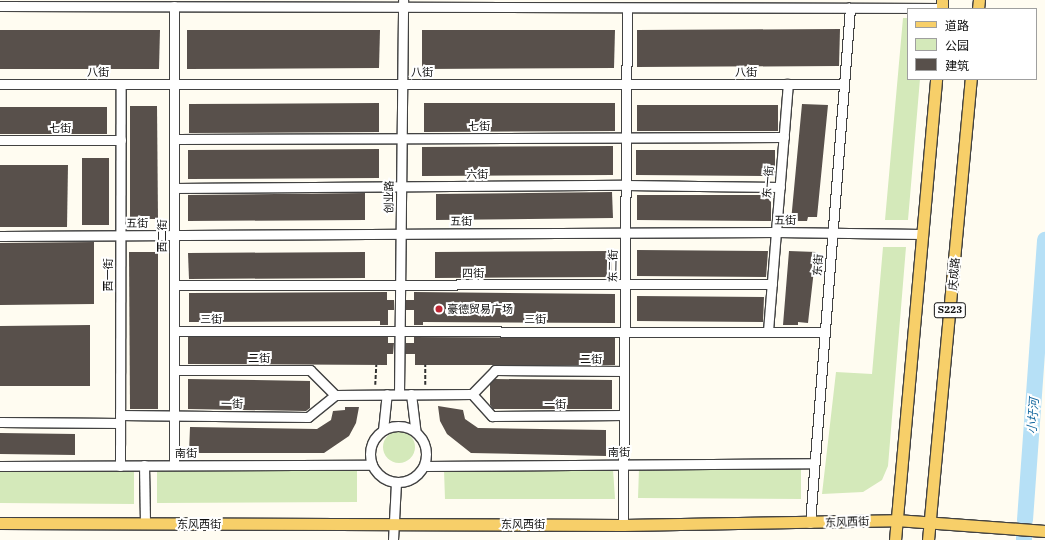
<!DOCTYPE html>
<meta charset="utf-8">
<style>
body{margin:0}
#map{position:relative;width:1045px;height:540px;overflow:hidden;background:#fffcf1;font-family:"IBM Plex Serif","Noto Sans SC",serif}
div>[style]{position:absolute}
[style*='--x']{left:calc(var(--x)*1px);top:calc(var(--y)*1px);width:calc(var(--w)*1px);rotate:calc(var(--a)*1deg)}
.green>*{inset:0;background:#d4e9ba}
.round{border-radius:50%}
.river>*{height:16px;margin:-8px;padding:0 8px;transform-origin:8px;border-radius:8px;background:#b6e0f6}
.building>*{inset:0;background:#58504b}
.path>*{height:1.5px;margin-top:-0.75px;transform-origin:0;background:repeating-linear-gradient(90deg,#313131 0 4px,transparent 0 6px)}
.roads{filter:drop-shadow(1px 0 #424242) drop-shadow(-1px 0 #424242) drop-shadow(0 1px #424242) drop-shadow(0 -1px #424242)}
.minor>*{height:9px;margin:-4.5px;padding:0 4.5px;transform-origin:4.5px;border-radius:4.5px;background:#fff}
.minor>.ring{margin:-4.5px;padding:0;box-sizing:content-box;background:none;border:9px solid #fff;border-radius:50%}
.major>*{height:11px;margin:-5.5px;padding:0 5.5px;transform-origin:5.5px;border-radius:5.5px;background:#f7cf69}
.dots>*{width:11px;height:11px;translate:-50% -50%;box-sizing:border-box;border:2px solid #fff;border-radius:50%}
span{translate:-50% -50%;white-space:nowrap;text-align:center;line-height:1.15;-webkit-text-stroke:4px #fff;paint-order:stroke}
.shield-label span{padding:1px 3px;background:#fff;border:1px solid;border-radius:3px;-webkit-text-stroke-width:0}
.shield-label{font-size:10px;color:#0f0f0f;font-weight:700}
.street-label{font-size:11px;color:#0f0f0f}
.poi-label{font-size:11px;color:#0f0f0f}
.left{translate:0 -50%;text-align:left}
.water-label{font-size:12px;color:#186aa0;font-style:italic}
.legend{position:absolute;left:907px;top:8px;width:130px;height:72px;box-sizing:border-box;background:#fff;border:1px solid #9f9f9f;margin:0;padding:5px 7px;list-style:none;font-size:12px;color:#0f0f0f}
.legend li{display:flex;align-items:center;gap:8px;height:20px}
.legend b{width:20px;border:1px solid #9f9f9f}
</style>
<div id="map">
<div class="green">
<div style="clip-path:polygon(903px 18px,908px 18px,908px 79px,920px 79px,908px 220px,885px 220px)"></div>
<div style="clip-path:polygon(883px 247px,906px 247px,888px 466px,882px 480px,863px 492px,822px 494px,836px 372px,872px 374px)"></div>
<div class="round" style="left:383px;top:431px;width:32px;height:32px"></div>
<div style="clip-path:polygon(801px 468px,801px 499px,638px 498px,639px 469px)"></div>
<div style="clip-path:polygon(613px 469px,615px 499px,445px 499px,444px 470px)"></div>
<div style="clip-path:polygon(357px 470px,357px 502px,157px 503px,157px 471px)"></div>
<div style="clip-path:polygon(0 471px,134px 471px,134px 504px,0 503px)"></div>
</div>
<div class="river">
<div style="--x:1025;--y:520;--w:281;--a:-85.9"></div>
<div style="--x:1024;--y:540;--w:9;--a:-90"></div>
</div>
<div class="building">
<div style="clip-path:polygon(840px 29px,839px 66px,637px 67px,637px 30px)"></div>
<div style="clip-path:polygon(0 30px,160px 30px,159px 69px,0 69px)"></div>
<div style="clip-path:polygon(187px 30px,380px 30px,379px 68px,187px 69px)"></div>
<div style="clip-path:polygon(422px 30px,615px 30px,614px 68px,422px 69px)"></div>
<div style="clip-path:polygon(379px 103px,379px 132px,189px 133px,189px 104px)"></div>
<div style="clip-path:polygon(424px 103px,615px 103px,615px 131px,424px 132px)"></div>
<div style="clip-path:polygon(802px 104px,828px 105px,817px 217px,808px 217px,807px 221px,791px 221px)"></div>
<div style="clip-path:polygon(637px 105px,778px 105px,778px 131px,637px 131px)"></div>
<div style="clip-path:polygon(130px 106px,157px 106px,158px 219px,130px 219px)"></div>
<div style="clip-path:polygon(0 107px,107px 107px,107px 134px,0 134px)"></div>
<div style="clip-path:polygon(613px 146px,613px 175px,422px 176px,422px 147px)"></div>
<div style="clip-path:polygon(379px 149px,379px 178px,188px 179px,188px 150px)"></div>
<div style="clip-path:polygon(636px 150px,775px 150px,775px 176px,636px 175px)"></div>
<div style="clip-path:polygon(82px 158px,109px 158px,109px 225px,82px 225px)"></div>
<div style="clip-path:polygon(0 165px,68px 165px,67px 227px,0 227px)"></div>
<div style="clip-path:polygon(612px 192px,613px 218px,436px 220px,436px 194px)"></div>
<div style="clip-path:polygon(365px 193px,365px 220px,188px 221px,188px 195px)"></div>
<div style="clip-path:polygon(637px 195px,771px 195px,771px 221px,637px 220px)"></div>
<div style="clip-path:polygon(94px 242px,94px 304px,0 305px,0 243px)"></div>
<div style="clip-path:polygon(637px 250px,768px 251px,766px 277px,637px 276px)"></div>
<div style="clip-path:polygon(612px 251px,612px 277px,435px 278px,435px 252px)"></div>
<div style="clip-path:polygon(789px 251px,816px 252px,808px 323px,798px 322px,798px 325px,783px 325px)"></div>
<div style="clip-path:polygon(129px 252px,158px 252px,158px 409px,130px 409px)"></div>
<div style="clip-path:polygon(365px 252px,365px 278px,189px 279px,188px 253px)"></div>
<div style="clip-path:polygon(387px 292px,387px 300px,394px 300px,394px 310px,388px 310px,388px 325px,380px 325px,380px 321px,189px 322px,189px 293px)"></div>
<div style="clip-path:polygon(414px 292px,615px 294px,615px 323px,423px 322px,423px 325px,414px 325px,414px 310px,406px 310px,406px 300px,414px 300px)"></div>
<div style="clip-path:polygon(637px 296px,764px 297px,763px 322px,637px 321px)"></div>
<div style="clip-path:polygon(90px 325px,90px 386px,0 386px,0 326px)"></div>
<div style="clip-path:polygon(188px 337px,388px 337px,388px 343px,394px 343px,393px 354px,387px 354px,387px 365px,188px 364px)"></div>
<div style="clip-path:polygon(414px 337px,615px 338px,615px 365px,415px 365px,415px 354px,405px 354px,406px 343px,414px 343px)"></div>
<div style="clip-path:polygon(188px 379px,310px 381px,310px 408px,306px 411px,188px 409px)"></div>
<div style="clip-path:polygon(495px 379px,612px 380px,612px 409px,493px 409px,490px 405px,490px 384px)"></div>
<div style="clip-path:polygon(438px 406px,463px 410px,465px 419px,478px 428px,606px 430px,606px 456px,471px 453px,447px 434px,440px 421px)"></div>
<div style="clip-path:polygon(345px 407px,359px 407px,356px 423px,349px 436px,324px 453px,189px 453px,190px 427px,317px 429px,331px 420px,333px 411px,345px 410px)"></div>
<div style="clip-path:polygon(0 433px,75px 434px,75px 455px,0 454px)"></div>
</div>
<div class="path">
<div style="--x:375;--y:385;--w:20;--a:-87"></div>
<div style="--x:425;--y:385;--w:20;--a:-90"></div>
</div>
<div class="roads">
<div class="minor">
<div style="--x:0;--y:6;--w:942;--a:0.12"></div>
<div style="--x:0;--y:84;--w:844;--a:0"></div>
<div style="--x:174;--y:139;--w:610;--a:-0.19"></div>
<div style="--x:0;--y:140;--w:121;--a:0"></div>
<div style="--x:174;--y:188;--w:452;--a:-0.4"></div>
<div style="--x:626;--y:185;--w:154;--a:0.7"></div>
<div style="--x:0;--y:236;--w:776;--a:-0.3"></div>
<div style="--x:776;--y:232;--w:146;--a:0.8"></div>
<div style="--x:174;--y:285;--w:598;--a:-0.1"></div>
<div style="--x:174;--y:331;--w:651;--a:0.09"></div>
<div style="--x:768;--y:331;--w:248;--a:-85.4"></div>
<div style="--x:174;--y:370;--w:136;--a:0"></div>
<div style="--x:310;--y:370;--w:35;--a:45"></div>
<div style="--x:399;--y:394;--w:394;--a:-89.4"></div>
<div style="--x:411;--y:394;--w:38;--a:83"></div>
<div style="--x:472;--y:394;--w:33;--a:-46"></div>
<div style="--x:495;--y:370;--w:129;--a:0.4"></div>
<div style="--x:472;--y:394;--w:30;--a:48"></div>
<div style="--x:492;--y:416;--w:131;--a:-0.4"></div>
<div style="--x:335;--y:395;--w:137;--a:-0.4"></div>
<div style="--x:120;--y:415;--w:188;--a:0.6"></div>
<div style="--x:308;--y:417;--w:35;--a:-39"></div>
<div style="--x:0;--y:422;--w:120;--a:0.5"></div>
<div class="ring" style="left:370px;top:426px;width:47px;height:47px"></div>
<div style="--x:383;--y:430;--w:36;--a:-84"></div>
<div style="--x:144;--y:465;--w:58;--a:89"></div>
<div style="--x:174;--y:465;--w:459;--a:-90"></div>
<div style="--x:0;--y:466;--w:372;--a:-0.2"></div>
<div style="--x:120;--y:466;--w:382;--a:-89.9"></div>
<div style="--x:424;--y:466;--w:390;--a:-0.4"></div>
<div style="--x:810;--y:523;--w:517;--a:-85.56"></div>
<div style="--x:623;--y:525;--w:517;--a:-89.56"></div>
<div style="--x:393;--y:540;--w:58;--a:-87"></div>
</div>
<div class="major">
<div style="--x:942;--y:9;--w:9;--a:-90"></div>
<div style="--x:978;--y:9;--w:9;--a:-84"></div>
<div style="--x:0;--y:523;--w:623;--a:0.18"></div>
<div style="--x:623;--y:525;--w:273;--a:-1"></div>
<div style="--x:896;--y:520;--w:149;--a:4.2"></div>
<div style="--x:895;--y:540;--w:463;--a:-84.9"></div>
<div style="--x:928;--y:540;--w:463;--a:-84.7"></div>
</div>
</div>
<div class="dots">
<div style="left:439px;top:309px;background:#be2734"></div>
</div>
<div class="shield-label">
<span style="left:950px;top:310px">S223</span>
</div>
<div class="street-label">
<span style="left:98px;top:72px">八街</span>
<span style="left:422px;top:72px">八街</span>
<span style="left:746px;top:72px">八街</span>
<span style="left:479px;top:126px">七街</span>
<span style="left:60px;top:128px">七街</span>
<span style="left:477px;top:174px">六街</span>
<span style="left:768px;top:182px;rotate:-85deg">东一街</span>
<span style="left:389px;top:197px;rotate:-89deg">创业路</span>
<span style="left:785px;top:220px">五街</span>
<span style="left:461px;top:221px">五街</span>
<span style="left:137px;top:223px">五街</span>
<span style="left:162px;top:236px;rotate:-90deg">西二街</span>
<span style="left:818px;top:265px;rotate:-86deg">东街</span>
<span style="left:613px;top:266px;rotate:-89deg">东二街</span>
<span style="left:473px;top:273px">四街</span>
<span style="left:954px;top:274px;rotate:-85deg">庆成路</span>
<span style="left:108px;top:275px;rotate:-90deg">西一街</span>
<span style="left:211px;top:319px">三街</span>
<span style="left:535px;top:319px">三街</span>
<span style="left:259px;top:358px">二街</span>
<span style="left:591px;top:359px">二街</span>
<span style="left:232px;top:404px;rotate:1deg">一街</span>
<span style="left:555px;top:404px">一街</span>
<span style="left:619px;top:452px">南街</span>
<span style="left:186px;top:453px">南街</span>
<span style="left:847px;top:522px;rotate:-2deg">东风西街</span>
<span style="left:199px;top:524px">东风西街</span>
<span style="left:523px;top:524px">东风西街</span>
</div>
<div class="poi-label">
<span class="left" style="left:447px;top:309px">豪德贸易广场</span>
</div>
<div class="water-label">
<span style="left:1033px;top:416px;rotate:-86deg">小圩河</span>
</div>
<ul class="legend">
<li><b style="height:5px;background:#f7cf69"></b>道路</li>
<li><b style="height:11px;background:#d4e9ba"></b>公园</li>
<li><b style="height:11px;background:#58504b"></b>建筑</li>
</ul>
</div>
